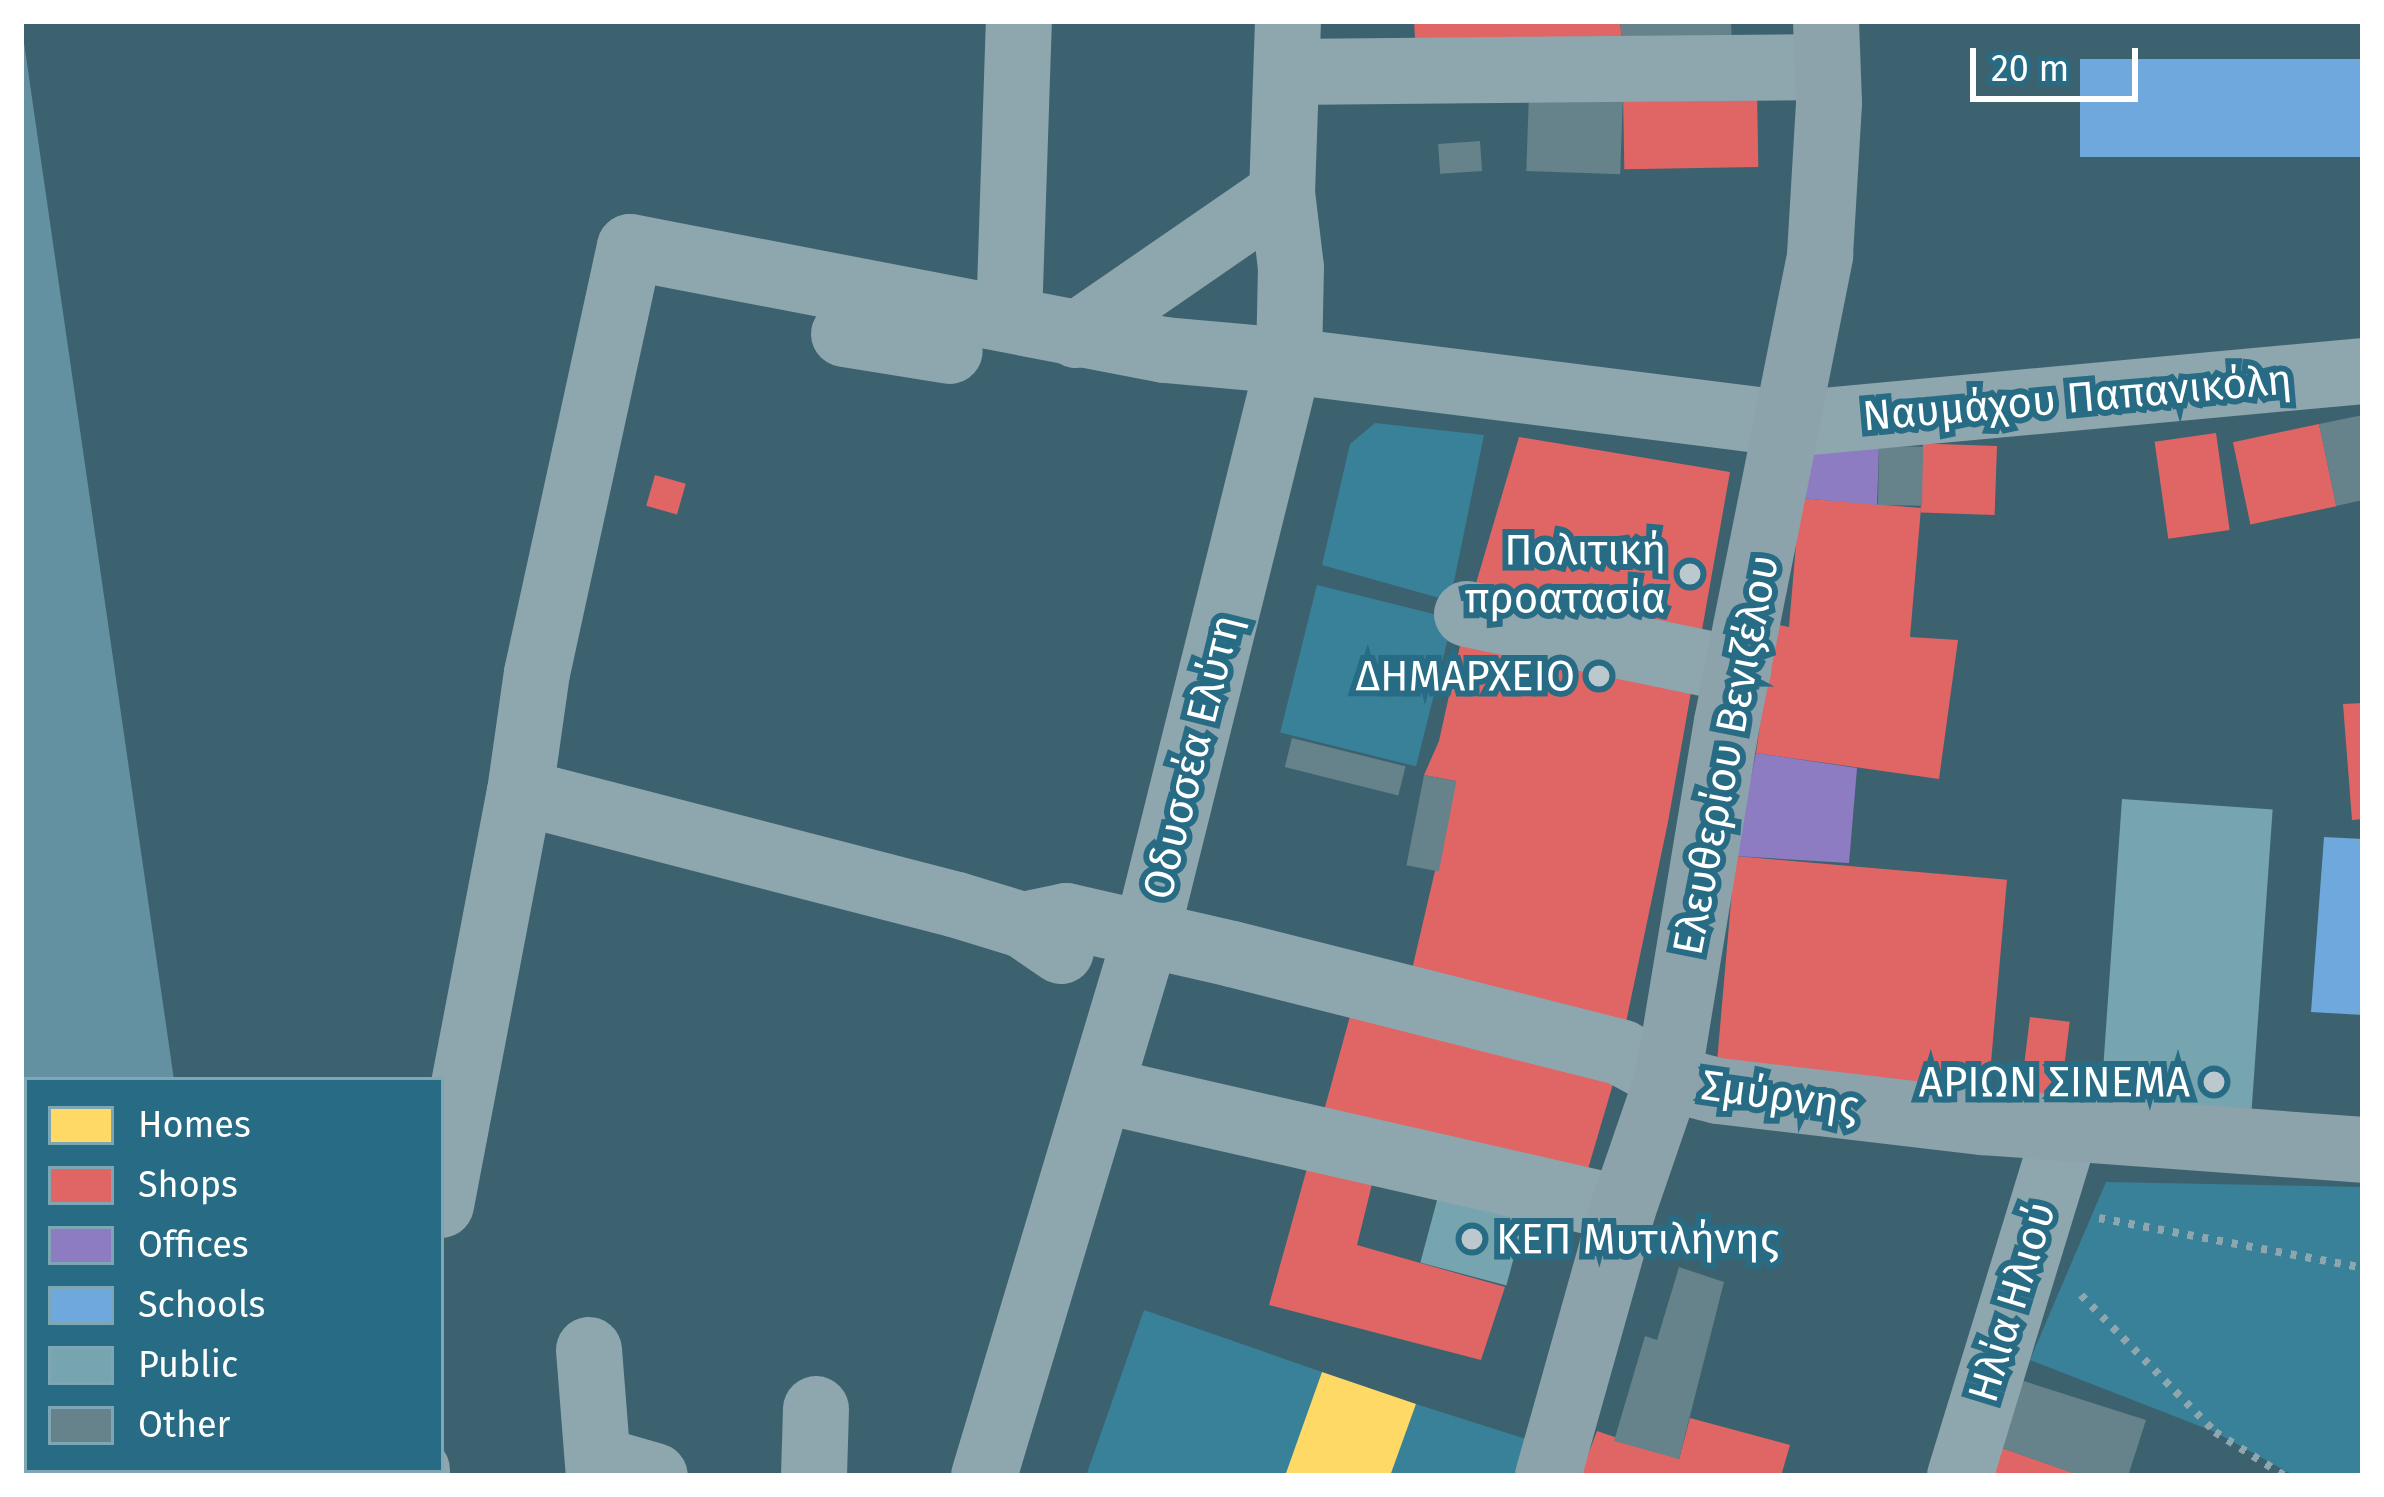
<!DOCTYPE html>
<html>
<head>
<meta charset="utf-8">
<style>
	body { margin:0 }
	#map { position:relative; width:2384px; height:1497px; overflow:hidden; background:#3c626f; font-family:"Fira Sans",sans-serif }
	div>[style] { position:absolute }
	.green>* { inset:0; background:#398199; transform-origin:0 0 }
	.water>* { inset:0; background:#6491a1 }
	.homes>* { inset:0; background:#ffd966 }
	.shops>* { inset:0; background:#e06666; transform-origin:0 0 }
	.offices>* { inset:0; background:#8e7cc3 }
	.schools>* { inset:0; background:#6fa8dc; transform-origin:0 0 }
	.public>* { inset:0; background:#76a5af; transform-origin:0 0 }
	.building>* { inset:0; background:#66828b; transform-origin:0 0 }
	.path>* { height:8px; margin-top:-4px; transform-origin:0; background:repeating-linear-gradient(90deg,#8ea6ae 0 6px,transparent 0 15px) }
	.minor>* { height:66px; margin:-33px; padding:0 33px; transform-origin:33px; border-radius:33px; background:#8ea6ae }
	.major>* { height:66px; margin:-33px; padding:0 33px; transform-origin:33px; border-radius:33px; background:#8ca3ab }
	.dots>* { width:33px; height:33px; translate:-50% -50%; box-sizing:border-box; border:6px solid #276c84; border-radius:50% }
	span { translate:-50% -50%; white-space:nowrap; text-align:center; line-height:1.15; -webkit-text-stroke:12px #276c84; paint-order:stroke }
	.street-label { font-size:42px; color:#fff }
	.poi-label { font-size:42px; color:#fff }
	.right { translate:-100% -50%; text-align:right }
	.left { translate:0 -50%; text-align:left }
	.frame { position:absolute; inset:0; border:24px solid #fff; pointer-events:none }
	.legend { position:absolute; left:24px; top:1077px; width:420px; height:396px; box-sizing:border-box; background:#276c84; border:3px solid #7da7b5; margin:0; padding:15px 21px; list-style:none; font-size:36px; color:#fff }
	.legend li { display:flex; align-items:center; gap:24px; height:60px }
	.legend b { width:60px; border:3px solid #7da7b5 }
	.scale { position:absolute; left:1970px; top:48px; width:168px; height:54px; box-sizing:border-box; border:6px solid #fff; border-top:0; padding-left:15px; font-size:36px; line-height:42px; white-space:nowrap; color:#fff; -webkit-text-stroke:9px #276c84; paint-order:stroke }
</style>
</head>
<body>
<div id="map">
	<div class="green">
		<div style="clip-path:polygon(1375px 423px,1484px 435px,1450px 601px,1322px 565px,1350px 444px)"></div>
		<div style="left:1317px;top:585px;width:140px;height:152px;rotate:14deg"></div>
		<div style="clip-path:polygon(2106px 1182px,2363px 1187px,2363px 1476px,2295px 1476px,2215px 1432px,2030px 1360px)"></div>
		<div style="clip-path:polygon(1144px 1310px,1322px 1372px,1286px 1476px,1086px 1476px)"></div>
		<div style="clip-path:polygon(1416px 1404px,1539px 1443px,1528px 1476px,1389px 1476px)"></div>
	</div>
	<div class="water">
		<div style="clip-path:polygon(21px 22px,174px 1080px,27px 1080px,27px 1470px,230px 1470px,231px 1476px,21px 1476px)"></div>
	</div>
	<div class="homes">
		<div style="clip-path:polygon(1322px 1372px,1416px 1404px,1390px 1476px,1285px 1476px)"></div>
	</div>
	<div class="shops">
		<div style="clip-path:polygon(1414px 21px,1620px 21px,1625px 71px,1415px 39px)"></div>
		<div style="left:1757px;top:91px;width:76px;height:134px;rotate:89deg"></div>
		<div style="left:2319px;top:424px;width:84px;height:88px;rotate:78deg"></div>
		<div style="left:2216px;top:433px;width:98px;height:62px;rotate:82deg"></div>
		<div style="clip-path:polygon(1519px 437px,1730px 472px,1668px 822px,1625px 1027px,1410px 978px,1456px 781px,1424px 775px,1439px 741px,1467px 614px)"></div>
		<div style="left:1997px;top:446px;width:69px;height:74px;rotate:92deg"></div>
		<div style="left:655px;top:475px;width:32px;height:32px;rotate:16deg"></div>
		<div style="clip-path:polygon(1800px 498px,1921px 508px,1910px 637px,1958px 640px,1939px 779px,1756px 753px,1774px 624px,1789px 627px)"></div>
		<div style="clip-path:polygon(2363px 703px,2363px 819px,2352px 820px,2343px 704px)"></div>
		<div style="left:1735px;top:856px;width:273px;height:219px;rotate:5deg"></div>
		<div style="clip-path:polygon(1352px 1009px,1620px 1060px,1583px 1186px,1322px 1118px)"></div>
		<div style="left:2030px;top:1017px;width:40px;height:76px;rotate:7deg"></div>
		<div style="clip-path:polygon(1311px 1154px,1374px 1176px,1357px 1245px,1505px 1287px,1481px 1360px,1269px 1305px)"></div>
		<div style="clip-path:polygon(1690px 1418px,1790px 1445px,1781px 1476px,1580px 1476px,1597px 1431px,1679px 1459px)"></div>
		<div style="clip-path:polygon(1988px 1443px,2079px 1475px,2079px 1476px,1976px 1476px)"></div>
	</div>
	<div class="offices">
		<div style="clip-path:polygon(1808px 446px,1879px 446px,1877px 505px,1800px 498px)"></div>
		<div style="clip-path:polygon(1756px 753px,1857px 768px,1849px 863px,1735px 856px)"></div>
	</div>
	<div class="schools">
		<div style="left:2363px;top:59px;width:98px;height:283px;rotate:90deg"></div>
		<div style="clip-path:polygon(2324px 837px,2363px 839px,2363px 1015px,2311px 1012px)"></div>
	</div>
	<div class="public">
		<div style="left:2122px;top:799px;width:151px;height:302px;rotate:4deg"></div>
		<div style="left:1439px;top:1193px;width:89px;height:72px;rotate:15deg"></div>
	</div>
	<div class="building">
		<div style="clip-path:polygon(1620px 21px,1731px 21px,1732px 43px,1623px 51px)"></div>
		<div style="left:1529px;top:93px;width:94px;height:78px;rotate:2deg"></div>
		<div style="left:1480px;top:141px;width:30px;height:42px;rotate:86deg"></div>
		<div style="clip-path:polygon(2363px 415px,2363px 500px,2336px 506px,2319px 424px)"></div>
		<div style="left:1879px;top:446px;width:44px;height:59px;rotate:1deg"></div>
		<div style="left:1292px;top:738px;width:117px;height:30px;rotate:14deg"></div>
		<div style="left:1424px;top:775px;width:33px;height:92px;rotate:11deg"></div>
		<div style="clip-path:polygon(1679px 1267px,1724px 1282px,1679px 1459px,1614px 1441px,1645px 1336px,1657px 1340px)"></div>
		<div style="clip-path:polygon(2011px 1377px,2146px 1420px,2128px 1476px,2081px 1476px,1988px 1443px)"></div>
	</div>
	<div class="path">
		<div style="left:2099px;top:1218px;width:269px;rotate:10.7deg"></div>
		<div style="left:2081px;top:1295px;width:192px;rotate:45.6deg"></div>
		<div style="left:2215px;top:1432px;width:83px;rotate:32.2deg"></div>
	</div>
	<div class="minor">
		<div style="left:1287px;top:72px;width:540px;rotate:-0.53deg"></div>
		<div style="left:1009px;top:319px;width:298px;rotate:-88.1deg"></div>
		<div style="left:844px;top:334px;width:107px;rotate:9.1deg"></div>
		<div style="left:1076px;top:335px;width:250px;rotate:-34.6deg"></div>
		<div style="left:1467px;top:614px;width:277px;rotate:11.7deg"></div>
		<div style="left:520px;top:792px;width:451px;rotate:14.5deg"></div>
		<div style="left:957px;top:905px;width:69px;rotate:16.9deg"></div>
		<div style="left:1023px;top:925px;width:46px;rotate:34.4deg"></div>
		<div style="left:1023px;top:925px;width:44px;rotate:-11.8deg"></div>
		<div style="left:1066px;top:916px;width:170px;rotate:12.9deg"></div>
		<div style="left:1232px;top:954px;width:402px;rotate:14.2deg"></div>
		<div style="left:1622px;top:1053px;width:52px;rotate:28.5deg"></div>
		<div style="left:1101px;top:1090px;width:535px;rotate:12.84deg"></div>
		<div style="left:441px;top:1205px;width:420px;rotate:-79.2deg"></div>
		<div style="left:520px;top:792px;width:120px;rotate:-81.9deg"></div>
		<div style="left:537px;top:673px;width:436px;rotate:-77.7deg"></div>
		<div style="left:630px;top:247px;width:545px;rotate:10.9deg"></div>
		<div style="left:1165px;top:350px;width:124px;rotate:5.1deg"></div>
		<div style="left:1289px;top:361px;width:505px;rotate:7.17deg"></div>
		<div style="left:1790px;top:424px;width:575px;rotate:-5.28deg"></div>
		<div style="left:589px;top:1350px;width:126px;rotate:85.5deg"></div>
		<div style="left:599px;top:1460px;width:58px;rotate:15.9deg"></div>
		<div style="left:417px;top:1476px;width:6px;rotate:-90deg"></div>
		<div style="left:814px;top:1476px;width:67px;rotate:-88.3deg"></div>
		<div style="left:984px;top:1476px;width:564px;rotate:-73.3deg"></div>
		<div style="left:1146px;top:936px;width:593px;rotate:-76.03deg"></div>
		<div style="left:1289px;top:361px;width:93px;rotate:-88.8deg"></div>
		<div style="left:1291px;top:268px;width:76px;rotate:-96.8deg"></div>
		<div style="left:1282px;top:193px;width:172px;rotate:-88deg"></div>
		<div style="left:1960px;top:1476px;width:363px;rotate:-73deg"></div>
	</div>
	<div class="major">
		<div style="left:1668px;top:1078px;width:52px;rotate:14.6deg"></div>
		<div style="left:1718px;top:1091px;width:267px;rotate:6.7deg"></div>
		<div style="left:1983px;top:1122px;width:381px;rotate:4.2deg"></div>
		<div style="left:1548px;top:1476px;width:277px;rotate:-74.3deg"></div>
		<div style="left:1623px;top:1209px;width:139px;rotate:-71deg"></div>
		<div style="left:1668px;top:1078px;width:361px;rotate:-80.6deg"></div>
		<div style="left:1727px;top:722px;width:476px;rotate:-78.7deg"></div>
		<div style="left:1820px;top:255px;width:152px;rotate:-86.6deg"></div>
		<div style="left:1829px;top:103px;width:82px;rotate:-92.1deg"></div>
	</div>
	<div class="dots">
		<div style="left:1690px;top:574px;background:#bbc8cd"></div>
		<div style="left:1599px;top:676px;background:#bbc8cd"></div>
		<div style="left:2214px;top:1082px;background:#bbc8cd"></div>
		<div style="left:1472px;top:1239px;background:#bbc8cd"></div>
	</div>
	<div class="street-label">
		<span style="left:2077px;top:398px;rotate:-5deg">Ναυμάχου Παπανικόλη</span>
		<span style="left:1726px;top:755px;rotate:-79deg">Ελευθερίου Βενιζέλου</span>
		<span style="left:1192px;top:757px;rotate:-76deg">Οδυσσέα Ελύτη</span>
		<span style="left:1780px;top:1096px;rotate:8deg">Σμύρνης</span>
		<span style="left:2012px;top:1302px;rotate:-73deg">Ηλία Ηλιού</span>
	</div>
	<div class="poi-label">
		<span class="right" style="left:1666px;top:574px">Πολιτική<br>προατασία</span>
		<span class="right" style="left:1575px;top:676px">ΔΗΜΑΡΧΕΙΟ</span>
		<span class="right" style="left:2190px;top:1082px">ΑΡΙΩΝ ΣΙΝΕΜΑ</span>
		<span class="left" style="left:1496px;top:1239px">ΚΕΠ Μυτιλήνης</span>
	</div>
	<div class="frame"></div>
	<ul class="legend">
	<li><b style="height:33px;background:#ffd966"></b>Homes</li>
	<li><b style="height:33px;background:#e06666"></b>Shops</li>
	<li><b style="height:33px;background:#8e7cc3"></b>Offices</li>
	<li><b style="height:33px;background:#6fa8dc"></b>Schools</li>
	<li><b style="height:33px;background:#76a5af"></b>Public</li>
	<li><b style="height:33px;background:#66828b"></b>Other</li>
	</ul>
	<div class="scale">20 m</div>
</div>
</body>
</html>
